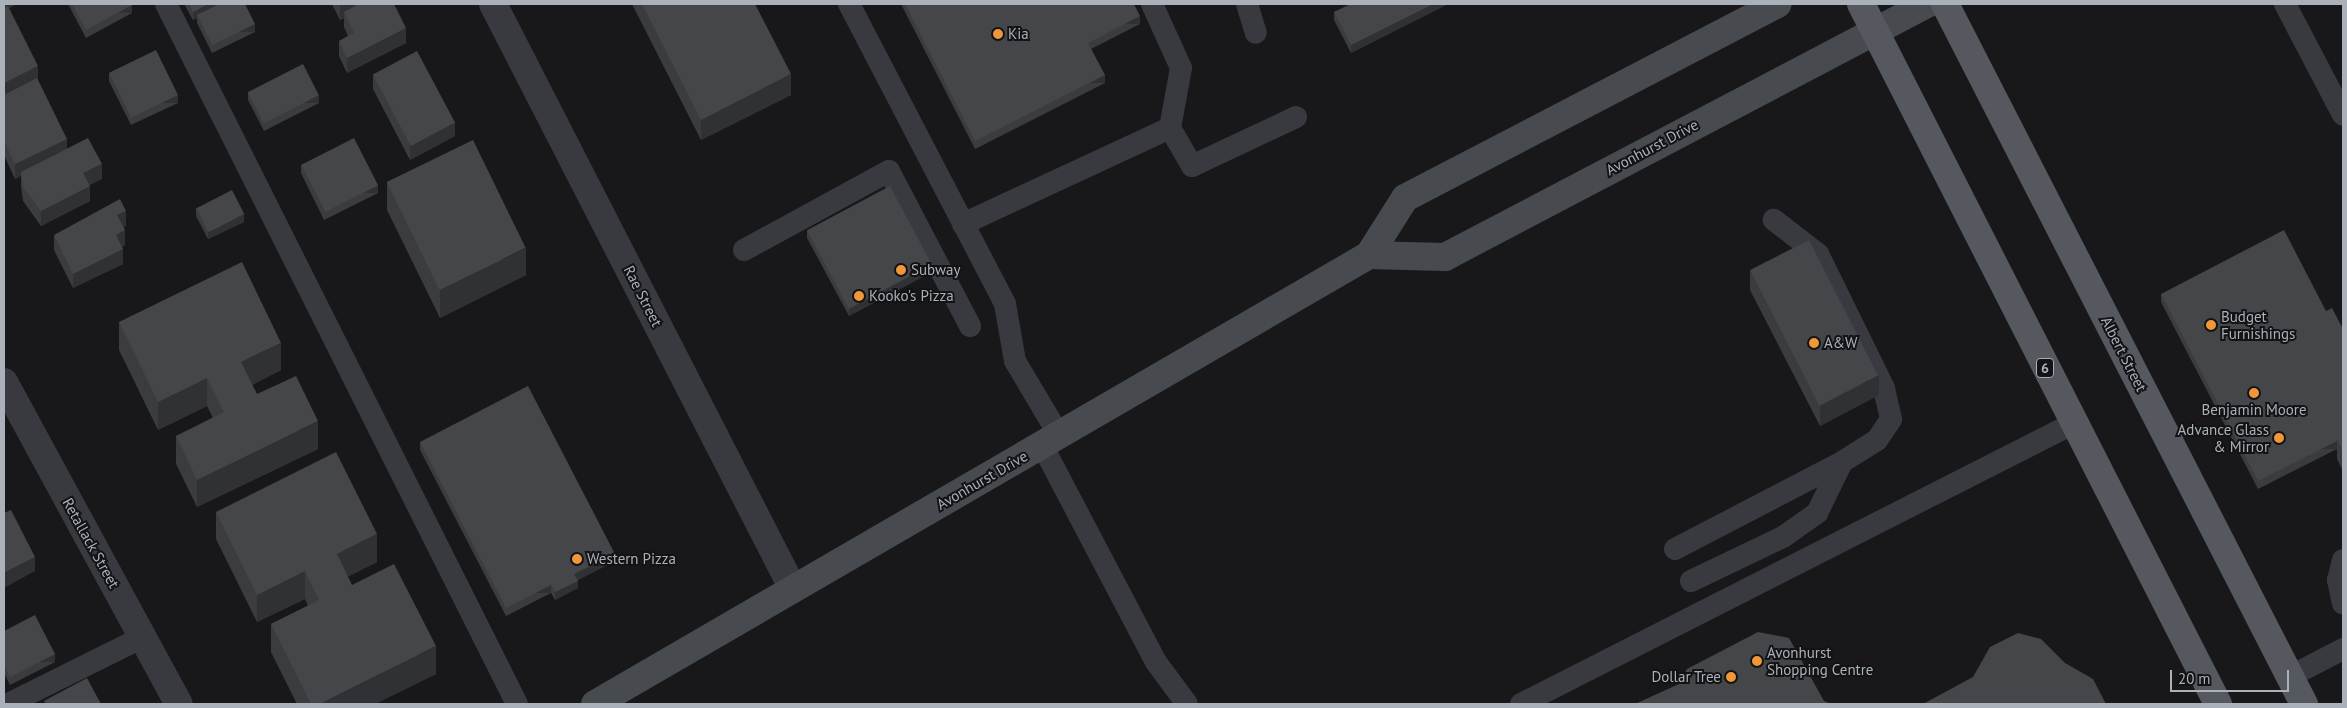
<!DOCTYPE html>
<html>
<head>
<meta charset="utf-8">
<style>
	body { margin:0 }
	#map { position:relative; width:2347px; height:708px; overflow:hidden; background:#18181a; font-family:"PT Sans",sans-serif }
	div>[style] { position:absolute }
	.lane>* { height:22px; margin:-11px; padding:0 11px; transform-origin:11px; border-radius:11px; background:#393a3f }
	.street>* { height:28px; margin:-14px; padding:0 14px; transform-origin:14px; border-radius:14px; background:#393a3f }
	.secondary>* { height:28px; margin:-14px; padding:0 14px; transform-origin:14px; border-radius:14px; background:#474a4f }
	.primary>* { height:28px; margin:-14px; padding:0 14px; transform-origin:14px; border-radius:14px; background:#55585e }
	.wall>* { inset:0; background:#3a3c40 }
	.shaded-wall>* { inset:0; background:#303134; transform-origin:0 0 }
	.building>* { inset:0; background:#44464a; transform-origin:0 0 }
	.dots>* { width:14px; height:14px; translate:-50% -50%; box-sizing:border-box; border:2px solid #131315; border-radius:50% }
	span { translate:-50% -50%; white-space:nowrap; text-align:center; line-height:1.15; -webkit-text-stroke:4px #131315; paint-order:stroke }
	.shield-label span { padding:1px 4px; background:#131315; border:1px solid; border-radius:4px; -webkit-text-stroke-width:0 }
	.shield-label { font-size:14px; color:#aab1b9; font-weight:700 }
	.poi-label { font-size:15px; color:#aab1b9 }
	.left { translate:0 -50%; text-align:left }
	.right { translate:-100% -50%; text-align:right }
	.street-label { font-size:15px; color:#aab1b9 }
	.frame { position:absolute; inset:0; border:5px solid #aab1b9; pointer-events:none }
	.scale { position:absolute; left:2170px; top:670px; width:119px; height:22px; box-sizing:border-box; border:2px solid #aab1b9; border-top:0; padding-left:6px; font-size:15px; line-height:18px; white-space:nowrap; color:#aab1b9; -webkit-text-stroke:4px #131315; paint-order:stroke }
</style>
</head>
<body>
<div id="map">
	<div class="lane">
		<div style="left:166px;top:4px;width:783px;rotate:63.37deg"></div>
		<div style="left:849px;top:4px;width:338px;rotate:62.5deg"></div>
		<div style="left:1005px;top:304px;width:58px;rotate:80deg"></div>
		<div style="left:1015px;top:361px;width:86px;rotate:59.3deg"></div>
		<div style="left:1152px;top:4px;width:70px;rotate:65.6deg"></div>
		<div style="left:1181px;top:68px;width:61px;rotate:100.4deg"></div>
		<div style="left:1247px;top:4px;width:30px;rotate:73deg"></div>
		<div style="left:2285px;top:4px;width:125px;rotate:62.4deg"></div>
		<div style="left:963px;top:224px;width:228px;rotate:-24.9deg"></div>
		<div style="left:1170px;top:128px;width:44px;rotate:59.9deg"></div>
		<div style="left:1192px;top:166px;width:115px;rotate:-25.2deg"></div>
		<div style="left:744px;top:250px;width:165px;rotate:-28.6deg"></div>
		<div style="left:889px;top:171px;width:175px;rotate:62.4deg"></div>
		<div style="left:1042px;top:445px;width:245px;rotate:62.3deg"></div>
		<div style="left:1156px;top:662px;width:52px;rotate:53.6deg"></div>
		<div style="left:1675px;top:549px;width:188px;rotate:-27.5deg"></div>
		<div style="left:1842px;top:462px;width:41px;rotate:-32.2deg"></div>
		<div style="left:1877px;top:440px;width:25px;rotate:-56deg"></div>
		<div style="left:1891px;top:419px;width:32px;rotate:-103deg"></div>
		<div style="left:1884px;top:388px;width:149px;rotate:-116.2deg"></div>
		<div style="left:1818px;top:254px;width:56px;rotate:-142.3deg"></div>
		<div style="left:2343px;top:560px;width:21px;rotate:104deg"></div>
		<div style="left:2338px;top:580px;width:24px;rotate:78deg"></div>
		<div style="left:1691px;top:581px;width:102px;rotate:-25.6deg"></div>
		<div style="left:1783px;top:537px;width:42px;rotate:-35.2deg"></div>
		<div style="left:1817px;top:513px;width:57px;rotate:-63.9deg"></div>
		<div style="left:2289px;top:677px;width:61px;rotate:-27.4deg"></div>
		<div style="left:8px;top:704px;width:151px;rotate:-26.4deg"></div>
		<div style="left:1521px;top:704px;width:620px;rotate:-26.94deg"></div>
	</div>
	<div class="street">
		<div style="left:493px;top:4px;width:657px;rotate:62.85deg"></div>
		<div style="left:4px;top:382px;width:366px;rotate:61.5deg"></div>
	</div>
	<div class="secondary">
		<div style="left:1369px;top:255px;width:76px;rotate:1.5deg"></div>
		<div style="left:1445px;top:257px;width:544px;rotate:-27.69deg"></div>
		<div style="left:595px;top:704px;width:895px;rotate:-30.12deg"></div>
		<div style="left:1369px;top:255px;width:67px;rotate:-57.7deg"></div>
		<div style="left:1405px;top:198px;width:420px;rotate:-27.5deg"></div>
	</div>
	<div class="primary">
		<div style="left:1861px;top:4px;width:786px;rotate:62.98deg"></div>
		<div style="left:1945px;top:4px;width:787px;rotate:62.85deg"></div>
	</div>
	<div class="wall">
		<div style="clip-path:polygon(4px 4px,8px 8px,38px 81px,67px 149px,102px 179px,89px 185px,90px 201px,41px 226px,23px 201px,21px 187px,21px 176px,15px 179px,4px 155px)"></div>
		<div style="clip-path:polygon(68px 4px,132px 4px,132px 13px,86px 38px)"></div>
		<div style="clip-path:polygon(184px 4px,216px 4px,216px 5px,255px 32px,212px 53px,197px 23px,197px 18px,193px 20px)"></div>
		<div style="clip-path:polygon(332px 4px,394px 4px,406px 43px,347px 73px,339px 56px,339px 41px,348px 36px,344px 27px,344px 18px,340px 20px)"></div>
		<div style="clip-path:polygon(632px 4px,755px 4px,791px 95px,701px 140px)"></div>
		<div style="clip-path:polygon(901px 4px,1134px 4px,1140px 24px,1091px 49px,1105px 83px,975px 149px)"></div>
		<div style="clip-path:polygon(1351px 4px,1448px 4px,1351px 53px,1334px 20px,1334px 12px)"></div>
		<div style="clip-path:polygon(109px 73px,178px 103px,131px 125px,109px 81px)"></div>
		<div style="clip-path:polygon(373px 74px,455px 136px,410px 160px,373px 89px)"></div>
		<div style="clip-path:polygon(248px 92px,319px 103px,264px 131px,248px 100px)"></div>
		<div style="clip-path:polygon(301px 165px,378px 193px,324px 220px,301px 173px)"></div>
		<div style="clip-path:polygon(387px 182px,526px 275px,440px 318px,387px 210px)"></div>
		<div style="clip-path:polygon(196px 208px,244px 222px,208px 239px,196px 216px)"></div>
		<div style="clip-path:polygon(126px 226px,123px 227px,125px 245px,122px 247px,123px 264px,73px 288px,54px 250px,54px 235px)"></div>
		<div style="clip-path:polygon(807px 230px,932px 272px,849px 316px,807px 238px)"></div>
		<div style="clip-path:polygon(1750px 270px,1879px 395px,1820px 426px,1750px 290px)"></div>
		<div style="clip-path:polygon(2161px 294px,2343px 329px,2343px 471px,2337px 459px,2337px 449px,2258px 489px,2161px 302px)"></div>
		<div style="clip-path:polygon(119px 322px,281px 370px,252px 385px,257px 394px,318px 449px,197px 507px,176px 464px,176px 436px,213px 418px,207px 406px,158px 430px,119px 350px)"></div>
		<div style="clip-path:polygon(420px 442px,615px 561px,578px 580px,578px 588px,555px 600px,551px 593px,506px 616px,420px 450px)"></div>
		<div style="clip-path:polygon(216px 512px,377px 562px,347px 577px,352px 585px,436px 674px,375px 704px,297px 704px,271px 652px,271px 624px,308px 606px,305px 599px,257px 622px,216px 539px)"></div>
		<div style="clip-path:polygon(4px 631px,55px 662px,10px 685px,4px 673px)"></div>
	</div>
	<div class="shaded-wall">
		<div style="clip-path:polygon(4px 4px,17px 4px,4px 11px)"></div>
		<div style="clip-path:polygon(208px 4px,216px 4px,216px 8px,197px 15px,197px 18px,193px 20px,193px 12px)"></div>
		<div style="clip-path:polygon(343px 4px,359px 4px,344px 12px,344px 18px,340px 20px,340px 5px)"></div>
		<div style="clip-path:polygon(1433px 4px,1448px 4px,1351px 53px,1351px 45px)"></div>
		<div style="left:132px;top:5px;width:8px;height:52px;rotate:90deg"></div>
		<div style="left:1140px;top:16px;width:8px;height:59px;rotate:90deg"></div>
		<div style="left:255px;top:24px;width:8px;height:48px;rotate:90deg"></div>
		<div style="clip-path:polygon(406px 28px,406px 43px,347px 73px,347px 58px)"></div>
		<div style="clip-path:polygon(38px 66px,38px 81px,4px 98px,4px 83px)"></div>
		<div style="clip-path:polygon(791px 74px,791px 95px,701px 140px,701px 120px)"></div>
		<div style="left:1105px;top:75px;width:8px;height:146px;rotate:90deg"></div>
		<div style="left:178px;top:95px;width:8px;height:52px;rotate:90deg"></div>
		<div style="left:319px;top:95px;width:8px;height:62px;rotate:90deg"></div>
		<div style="clip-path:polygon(455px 122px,455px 136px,410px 160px,410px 145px)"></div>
		<div style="clip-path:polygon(67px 139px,67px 154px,21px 172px,21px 176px,15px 179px,15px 164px)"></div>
		<div style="clip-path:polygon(102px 164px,102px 179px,83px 188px,83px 173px)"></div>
		<div style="left:378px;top:185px;width:8px;height:60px;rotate:90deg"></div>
		<div style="clip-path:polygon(90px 186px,90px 201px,41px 226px,41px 211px)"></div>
		<div style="clip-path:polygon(126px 211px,126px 226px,117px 230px,117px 215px)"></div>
		<div style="clip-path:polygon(244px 214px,244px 222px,208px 239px,208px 231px)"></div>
		<div style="clip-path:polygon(125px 230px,125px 245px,116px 250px,116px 235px)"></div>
		<div style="clip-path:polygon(526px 248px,526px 275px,440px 318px,440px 290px)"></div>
		<div style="clip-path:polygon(123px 249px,123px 264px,73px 288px,73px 274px)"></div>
		<div style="clip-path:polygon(932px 264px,932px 272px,849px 316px,849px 309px)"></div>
		<div style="clip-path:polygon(281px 343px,281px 370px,241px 390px,241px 362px)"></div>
		<div style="clip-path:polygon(1879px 375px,1879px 395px,1820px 426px,1820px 406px)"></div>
		<div style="clip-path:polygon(207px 378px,207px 406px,158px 430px,158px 402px)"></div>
		<div style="clip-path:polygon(318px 421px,318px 449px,197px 507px,197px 480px)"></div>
		<div style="left:2337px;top:441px;width:8px;height:89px;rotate:90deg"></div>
		<div style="clip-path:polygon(377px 534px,377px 562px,337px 582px,337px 554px)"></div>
		<div style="clip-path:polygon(615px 554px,615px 561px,574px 582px,574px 574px)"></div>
		<div style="clip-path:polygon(35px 557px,35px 571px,4px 588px,4px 573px)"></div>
		<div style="clip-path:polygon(305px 571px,305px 599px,257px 622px,257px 595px)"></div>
		<div style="clip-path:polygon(578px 581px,578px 588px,555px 600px,555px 592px)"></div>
		<div style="left:551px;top:585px;width:8px;height:51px;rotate:90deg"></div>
		<div style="clip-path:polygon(436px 646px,436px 674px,375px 704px,319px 704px)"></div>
		<div style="left:55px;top:654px;width:8px;height:51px;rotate:90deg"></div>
	</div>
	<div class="building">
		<div style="clip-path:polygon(72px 4px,132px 4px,132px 5px,86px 30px)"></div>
		<div style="clip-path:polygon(189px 4px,208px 4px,193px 12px)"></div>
		<div style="clip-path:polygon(219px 4px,245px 4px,255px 24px,212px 45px,197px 15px)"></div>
		<div style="clip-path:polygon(359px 4px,394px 4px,406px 28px,347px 58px,339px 41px,354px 33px,344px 12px)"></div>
		<div style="clip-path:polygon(642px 4px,755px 4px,791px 74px,701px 120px)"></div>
		<div style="clip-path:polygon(905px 4px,1134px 4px,1140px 16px,1088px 43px,1105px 75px,975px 141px)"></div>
		<div style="clip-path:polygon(1351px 4px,1433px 4px,1351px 45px,1334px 12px)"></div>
		<div style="clip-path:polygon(8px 6px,38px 66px,4px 83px,4px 8px)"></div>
		<div style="left:156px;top:50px;width:50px;height:52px;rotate:64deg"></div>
		<div style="left:417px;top:51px;width:81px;height:50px;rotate:62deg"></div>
		<div style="left:303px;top:64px;width:35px;height:62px;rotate:63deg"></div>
		<div style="clip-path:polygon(37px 78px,67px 139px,15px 164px,4px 141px,4px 95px)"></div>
		<div style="clip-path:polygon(88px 138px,102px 164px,83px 173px,90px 186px,41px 211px,23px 187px,21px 172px)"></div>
		<div style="left:354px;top:138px;width:53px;height:59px;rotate:63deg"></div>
		<div style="left:473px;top:140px;width:120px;height:96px;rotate:64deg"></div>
		<div style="left:890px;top:186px;width:89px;height:94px;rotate:62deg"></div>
		<div style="left:232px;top:190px;width:27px;height:40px;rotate:63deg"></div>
		<div style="clip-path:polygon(120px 199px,126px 211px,117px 215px,125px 230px,116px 235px,123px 249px,73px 274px,54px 235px)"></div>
		<div style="clip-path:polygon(2284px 230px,2326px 311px,2332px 308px,2343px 329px,2343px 435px,2337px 439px,2337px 441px,2258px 481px,2161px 294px)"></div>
		<div style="left:1809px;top:240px;width:152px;height:66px;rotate:63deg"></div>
		<div style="clip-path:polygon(242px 262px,281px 343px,241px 362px,257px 394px,296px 376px,318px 421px,197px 480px,176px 436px,224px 412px,207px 378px,158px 402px,119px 322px)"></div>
		<div style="clip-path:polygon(528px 386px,615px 554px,574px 574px,578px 581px,555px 592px,551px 585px,506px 608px,420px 442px)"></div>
		<div style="clip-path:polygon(2343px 435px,2343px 451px,2337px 439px)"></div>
		<div style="clip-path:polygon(336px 452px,377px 534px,337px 554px,352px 585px,394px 564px,436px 646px,319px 704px,311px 704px,271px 624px,319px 600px,305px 571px,257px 595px,216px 512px)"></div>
		<div style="clip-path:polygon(11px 510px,35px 557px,4px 573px,4px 513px)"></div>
		<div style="clip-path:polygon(35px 615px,55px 654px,10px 677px,4px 665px,4px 631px)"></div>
		<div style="clip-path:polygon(1758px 632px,1789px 638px,1824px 701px,1831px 704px,1635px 704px,1679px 684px,1687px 669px)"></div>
		<div style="clip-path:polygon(2018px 633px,2041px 639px,2065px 663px,2093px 679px,2106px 704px,1923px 704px,1973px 677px,1990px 647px)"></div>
		<div style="clip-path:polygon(87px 678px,101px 704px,46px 704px,44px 701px)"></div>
	</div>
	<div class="dots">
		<div style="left:998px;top:34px;background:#f09739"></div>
		<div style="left:901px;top:270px;background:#f09739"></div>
		<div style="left:859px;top:296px;background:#f09739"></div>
		<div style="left:2211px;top:325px;background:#f09739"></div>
		<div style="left:1814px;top:343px;background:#f09739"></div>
		<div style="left:2254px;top:393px;background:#f09739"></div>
		<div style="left:2279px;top:438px;background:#f09739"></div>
		<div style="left:577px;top:559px;background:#f09739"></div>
		<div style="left:1757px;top:661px;background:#f09739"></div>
		<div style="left:1731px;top:677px;background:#f09739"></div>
	</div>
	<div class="shield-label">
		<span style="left:2045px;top:368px">6</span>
	</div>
	<div class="poi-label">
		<span class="left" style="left:1008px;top:34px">Kia</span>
		<span class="left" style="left:911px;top:270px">Subway</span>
		<span class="left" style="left:869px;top:296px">Kooko's Pizza</span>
		<span class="left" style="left:2221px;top:325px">Budget<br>Furnishings</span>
		<span class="left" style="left:1824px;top:343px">A&amp;W</span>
		<span style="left:2254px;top:410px">Benjamin Moore</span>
		<span class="right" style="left:2269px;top:438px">Advance Glass<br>&amp; Mirror</span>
		<span class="left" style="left:587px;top:559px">Western Pizza</span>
		<span class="left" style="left:1767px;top:661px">Avonhurst<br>Shopping Centre</span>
		<span class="right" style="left:1721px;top:677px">Dollar Tree</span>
	</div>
	<div class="street-label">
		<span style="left:1652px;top:147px;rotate:-28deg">Avonhurst Drive</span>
		<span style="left:643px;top:296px;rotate:63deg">Rae Street</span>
		<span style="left:2124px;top:354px;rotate:63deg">Albert Street</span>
		<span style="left:982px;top:480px;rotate:-30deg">Avonhurst Drive</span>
		<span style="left:91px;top:543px;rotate:61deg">Retallack Street</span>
	</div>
	<div class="frame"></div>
	<div class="scale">20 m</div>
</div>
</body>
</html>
